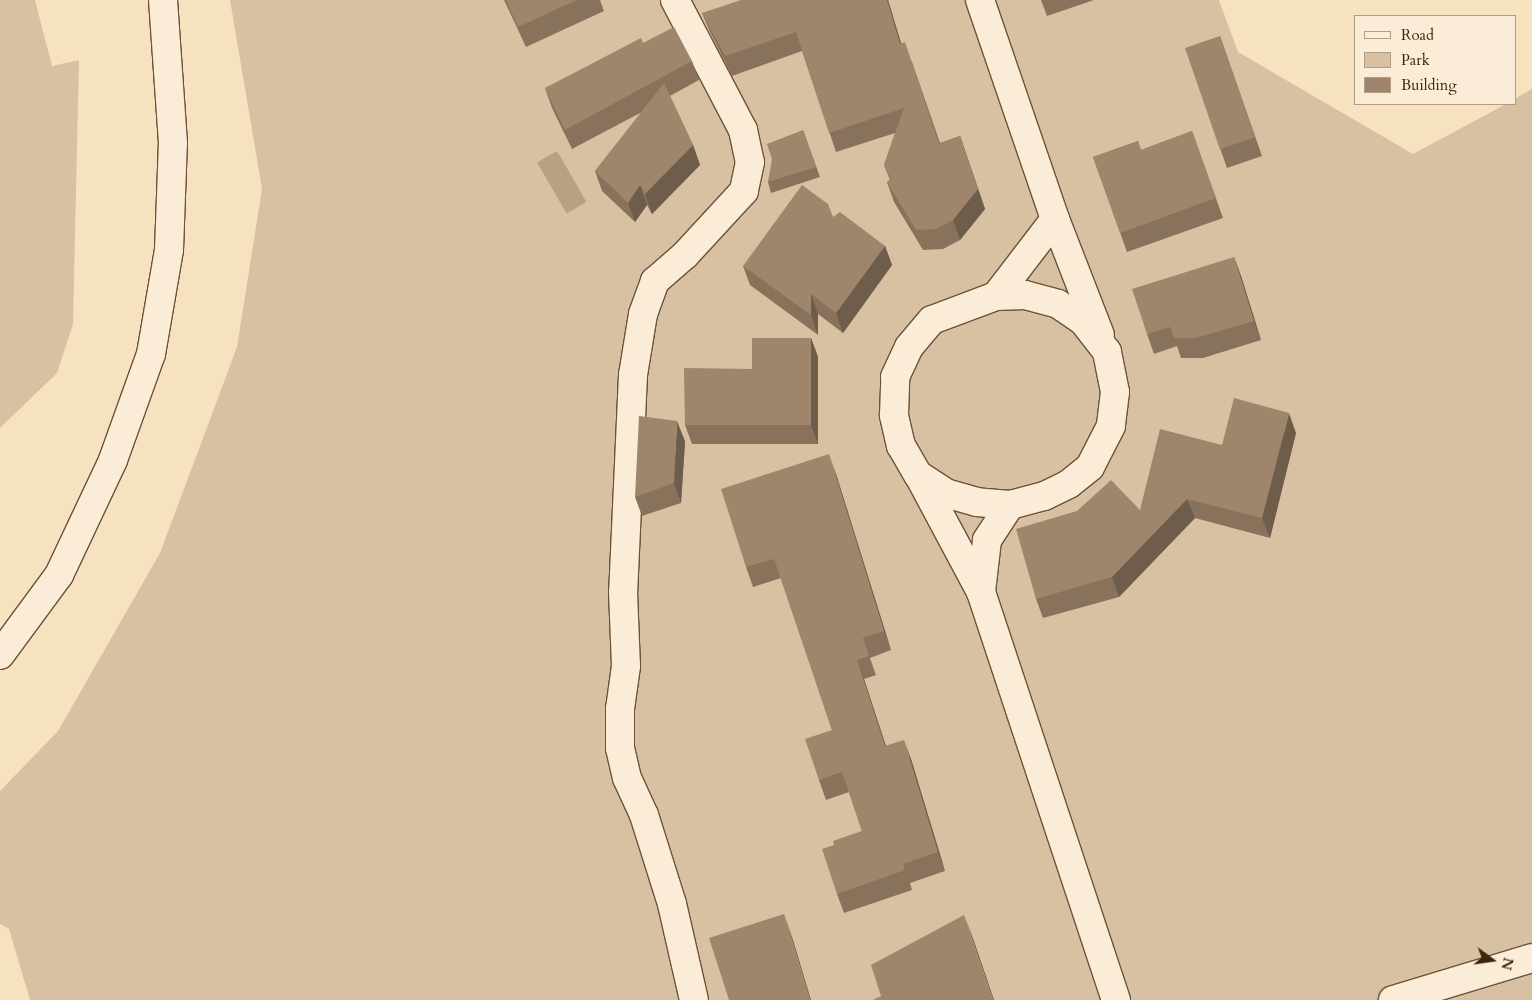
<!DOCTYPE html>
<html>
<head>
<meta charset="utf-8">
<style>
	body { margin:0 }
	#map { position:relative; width:1532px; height:1000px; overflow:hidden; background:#f7e2c0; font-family:Cardo,serif }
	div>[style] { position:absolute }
	.green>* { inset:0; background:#d8c1a2 }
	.water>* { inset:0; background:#b8a083; transform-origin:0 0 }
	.roads { filter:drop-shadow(1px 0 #6c513a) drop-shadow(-1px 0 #6c513a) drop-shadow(0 1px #6c513a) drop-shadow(0 -1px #6c513a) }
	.street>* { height:28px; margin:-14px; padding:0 14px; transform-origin:14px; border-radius:14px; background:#faecd6 }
	.wall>* { inset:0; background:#88725c }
	.shaded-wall>* { inset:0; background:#6f5d4b }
	.building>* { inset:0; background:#9e856b; transform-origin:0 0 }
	span { translate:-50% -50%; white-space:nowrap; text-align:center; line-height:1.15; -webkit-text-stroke:4px #faecd6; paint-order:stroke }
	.legend { position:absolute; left:1354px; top:15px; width:162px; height:90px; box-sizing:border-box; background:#faecd6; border:1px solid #af9b86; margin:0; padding:6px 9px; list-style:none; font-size:15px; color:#3e210e }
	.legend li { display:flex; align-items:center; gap:10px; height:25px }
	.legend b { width:25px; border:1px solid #af9b86 }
	.north { position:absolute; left:1467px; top:935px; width:50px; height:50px; -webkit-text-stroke:4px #faecd6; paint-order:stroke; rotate:104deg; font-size:14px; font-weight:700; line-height:20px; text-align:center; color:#3e210e }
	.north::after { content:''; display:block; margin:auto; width:18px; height:22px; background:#3e210e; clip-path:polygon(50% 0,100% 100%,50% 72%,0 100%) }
</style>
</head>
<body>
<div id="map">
	<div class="green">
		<div style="clip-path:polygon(0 0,35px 0,52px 66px,79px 60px,73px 324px,57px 373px,0 428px)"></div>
		<div style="clip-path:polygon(230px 0,1219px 0,1238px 52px,1413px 154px,1506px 104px,1516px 104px,1516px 98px,1532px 89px,1532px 1000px,30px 1000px,9px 929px,0 924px,0 791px,58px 731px,160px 553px,237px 347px,262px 189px)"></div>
	</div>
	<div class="water">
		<div style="left:557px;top:151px;width:59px;height:23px;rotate:60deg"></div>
	</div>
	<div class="roads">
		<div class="street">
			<div style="left:675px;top:0;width:147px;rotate:62.4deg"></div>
			<div style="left:743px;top:130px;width:33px;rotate:78deg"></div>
			<div style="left:750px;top:162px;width:30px;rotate:102deg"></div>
			<div style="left:744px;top:191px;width:87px;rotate:132.7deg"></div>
			<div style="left:685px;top:255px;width:40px;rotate:139deg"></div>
			<div style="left:655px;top:281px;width:35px;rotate:110deg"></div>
			<div style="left:643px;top:314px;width:62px;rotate:99.3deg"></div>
			<div style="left:633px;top:375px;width:217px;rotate:92.6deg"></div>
			<div style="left:623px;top:592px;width:74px;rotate:87.7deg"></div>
			<div style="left:626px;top:666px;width:43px;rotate:97.9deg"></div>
			<div style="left:620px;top:709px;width:39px;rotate:90deg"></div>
			<div style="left:620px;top:748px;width:31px;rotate:77deg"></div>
			<div style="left:627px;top:778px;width:41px;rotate:65.3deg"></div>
			<div style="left:644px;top:815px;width:93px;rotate:72.5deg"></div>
			<div style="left:672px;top:904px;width:98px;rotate:77.1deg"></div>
			<div style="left:980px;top:0;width:231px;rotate:71.1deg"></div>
			<div style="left:1055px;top:219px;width:124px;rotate:68.8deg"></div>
			<div style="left:1025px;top:295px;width:34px;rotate:15deg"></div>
			<div style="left:1058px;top:304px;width:30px;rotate:34deg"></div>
			<div style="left:1083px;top:321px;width:39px;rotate:52deg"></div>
			<div style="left:1107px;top:352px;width:41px;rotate:78.7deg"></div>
			<div style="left:1115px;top:392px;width:34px;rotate:97deg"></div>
			<div style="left:1111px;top:426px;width:46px;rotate:117.1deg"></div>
			<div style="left:1090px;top:467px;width:27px;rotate:141deg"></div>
			<div style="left:1069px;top:484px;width:28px;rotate:154deg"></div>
			<div style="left:1044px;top:496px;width:35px;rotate:165deg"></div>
			<div style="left:1010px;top:505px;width:33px;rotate:-175deg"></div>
			<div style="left:977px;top:502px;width:32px;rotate:-164deg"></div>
			<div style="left:946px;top:493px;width:33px;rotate:-147deg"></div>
			<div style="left:918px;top:475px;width:34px;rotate:-120deg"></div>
			<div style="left:901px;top:446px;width:32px;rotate:-103deg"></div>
			<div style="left:894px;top:415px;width:38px;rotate:-88deg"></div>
			<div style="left:895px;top:377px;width:33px;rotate:-65deg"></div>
			<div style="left:909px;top:347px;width:35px;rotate:-50deg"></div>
			<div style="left:932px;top:320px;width:68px;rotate:-20.6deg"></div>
			<div style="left:996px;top:296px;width:29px;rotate:-2deg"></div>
			<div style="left:996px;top:296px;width:97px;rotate:-52.5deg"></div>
			<div style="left:919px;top:476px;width:132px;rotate:61.9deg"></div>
			<div style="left:981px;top:592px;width:430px;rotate:71.7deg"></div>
			<div style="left:981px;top:592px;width:52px;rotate:-83.4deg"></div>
			<div style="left:987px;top:540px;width:42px;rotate:-56.7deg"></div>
			<div style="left:0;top:655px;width:99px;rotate:-53.6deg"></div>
			<div style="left:59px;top:575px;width:127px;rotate:-64.8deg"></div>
			<div style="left:113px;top:460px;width:113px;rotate:-70.3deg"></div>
			<div style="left:151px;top:354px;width:106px;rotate:-80.2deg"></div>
			<div style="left:169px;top:250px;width:107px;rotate:-87.9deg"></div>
			<div style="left:173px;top:143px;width:143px;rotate:-94deg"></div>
			<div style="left:1393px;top:1000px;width:145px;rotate:-16.8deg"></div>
		</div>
	</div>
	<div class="wall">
		<div style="clip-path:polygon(504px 0,600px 0,604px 11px,526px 47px)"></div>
		<div style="clip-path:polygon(888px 0,901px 43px,912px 62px,940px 143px,960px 136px,985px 209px,960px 240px,943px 249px,923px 250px,894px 202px,887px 182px,890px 180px,884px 165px,895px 133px,836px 152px,802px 51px,732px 76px,710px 32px,702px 13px)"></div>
		<div style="clip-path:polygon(1041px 0,1094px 0,1047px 16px)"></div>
		<div style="clip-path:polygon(1220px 36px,1262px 156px,1227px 168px,1220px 148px)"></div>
		<div style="clip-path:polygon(643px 43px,692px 61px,699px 80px,670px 96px,693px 145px,700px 165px,652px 214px,647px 205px,635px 222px,602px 191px,595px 171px,642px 112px,572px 149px,552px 108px,545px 88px)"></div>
		<div style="clip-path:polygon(803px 130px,820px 177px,771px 193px,768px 182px)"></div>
		<div style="clip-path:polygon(1192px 131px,1223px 218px,1127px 252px,1093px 157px,1138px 141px,1141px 150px)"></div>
		<div style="clip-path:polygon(833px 217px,885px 246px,892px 265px,843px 333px,818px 314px,818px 335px,750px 285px,743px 266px)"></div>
		<div style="clip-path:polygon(1234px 257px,1241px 276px,1261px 340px,1203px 358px,1181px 358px,1177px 346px,1154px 354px,1147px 334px)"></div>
		<div style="clip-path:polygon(811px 338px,818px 357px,818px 444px,692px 444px,685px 425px)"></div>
		<div style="clip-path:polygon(1296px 433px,1270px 538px,1195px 518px,1119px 597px,1043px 618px,1036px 599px,1222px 445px)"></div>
		<div style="clip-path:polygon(685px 441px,681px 503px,642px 516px,635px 497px)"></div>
		<div style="clip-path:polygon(836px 474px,891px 650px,870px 658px,876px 675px,864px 679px,886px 746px,911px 759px,945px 871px,910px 883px,912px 890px,844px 913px,837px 894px,834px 845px,862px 831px,849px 792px,826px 800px,819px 780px,832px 730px,781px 578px,753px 587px,746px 567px)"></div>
	</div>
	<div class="shaded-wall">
		<div style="clip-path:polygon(887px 0,888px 0,907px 63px,900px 44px)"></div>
		<div style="clip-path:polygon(960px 136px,985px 209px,960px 240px,953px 220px)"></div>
		<div style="clip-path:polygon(693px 145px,700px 165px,652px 214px,645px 194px)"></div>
		<div style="clip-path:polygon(640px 185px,647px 205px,635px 222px,628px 203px)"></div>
		<div style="clip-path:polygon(885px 246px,892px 265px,843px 333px,836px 313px)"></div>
		<div style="clip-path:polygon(1234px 257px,1241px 276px,1261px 340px,1254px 321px)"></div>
		<div style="clip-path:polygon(811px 294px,818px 314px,818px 335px,811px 315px)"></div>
		<div style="clip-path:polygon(811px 338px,818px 357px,818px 444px,811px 425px)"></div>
		<div style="clip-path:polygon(1289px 413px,1296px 433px,1270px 538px,1262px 518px)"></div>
		<div style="clip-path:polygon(677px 421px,685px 441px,681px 503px,674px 483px)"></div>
		<div style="clip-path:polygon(829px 454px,836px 474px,891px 650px,884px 631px)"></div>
		<div style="clip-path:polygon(1187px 499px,1195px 518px,1119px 597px,1112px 577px)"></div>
		<div style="clip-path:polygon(857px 660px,864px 679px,892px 765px,885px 746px)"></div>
		<div style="clip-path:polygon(904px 740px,911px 759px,945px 871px,938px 852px)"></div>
		<div style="clip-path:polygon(784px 914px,793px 940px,811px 1000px,810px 1000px)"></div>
		<div style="clip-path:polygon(964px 915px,974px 941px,994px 1000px,993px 1000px)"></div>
	</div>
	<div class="building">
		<div style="clip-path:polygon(506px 0,577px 0,518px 27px)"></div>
		<div style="clip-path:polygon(741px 0,887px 0,900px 44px,905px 42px,939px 144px,960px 136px,978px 189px,953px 220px,936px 229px,916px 230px,887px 182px,891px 179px,884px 165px,904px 108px,829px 133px,796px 32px,725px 56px,702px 13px)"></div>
		<div style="clip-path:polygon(674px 27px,692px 61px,565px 130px,545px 88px,641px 38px,643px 43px)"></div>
		<div style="left:1220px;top:36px;width:107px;height:37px;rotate:71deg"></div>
		<div style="clip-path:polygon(664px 83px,693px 145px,645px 194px,640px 185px,628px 203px,595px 171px)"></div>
		<div style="clip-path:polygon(803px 130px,816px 167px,768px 182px,772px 159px,767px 144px)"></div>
		<div style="clip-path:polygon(1192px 131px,1216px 198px,1120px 233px,1093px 157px,1138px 141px,1141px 150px)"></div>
		<div style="clip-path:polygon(802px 185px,828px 204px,833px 217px,840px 212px,885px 246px,836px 313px,811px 294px,811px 315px,743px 266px)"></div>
		<div style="clip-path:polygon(1234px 257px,1254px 321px,1196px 338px,1174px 338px,1170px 327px,1147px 334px,1132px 289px)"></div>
		<div style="clip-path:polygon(752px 338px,811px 338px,811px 425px,685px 425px,684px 368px,752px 369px)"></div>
		<div style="clip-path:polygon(1234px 398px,1289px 413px,1262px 518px,1187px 499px,1112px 577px,1036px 599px,1016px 529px,1077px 511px,1111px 480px,1140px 510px,1160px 429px,1222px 445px)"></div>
		<div style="clip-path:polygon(639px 416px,677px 421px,674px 483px,635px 497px)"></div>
		<div style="clip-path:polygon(829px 454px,884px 631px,863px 638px,869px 656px,857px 660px,885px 746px,904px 740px,938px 852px,903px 864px,905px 870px,837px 894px,822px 849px,834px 845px,833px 841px,862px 831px,842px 772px,819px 780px,805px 739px,832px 730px,774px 559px,746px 567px,721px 489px)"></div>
		<div style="clip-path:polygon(784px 914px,810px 1000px,729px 1000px,709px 938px)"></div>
		<div style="clip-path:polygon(964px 915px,993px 1000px,873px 1000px,881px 996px,871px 965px)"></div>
	</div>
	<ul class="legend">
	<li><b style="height:6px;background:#faecd6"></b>Road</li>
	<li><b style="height:14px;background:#d8c1a2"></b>Park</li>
	<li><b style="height:14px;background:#9e856b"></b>Building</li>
	</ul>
	<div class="north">N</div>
</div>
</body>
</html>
